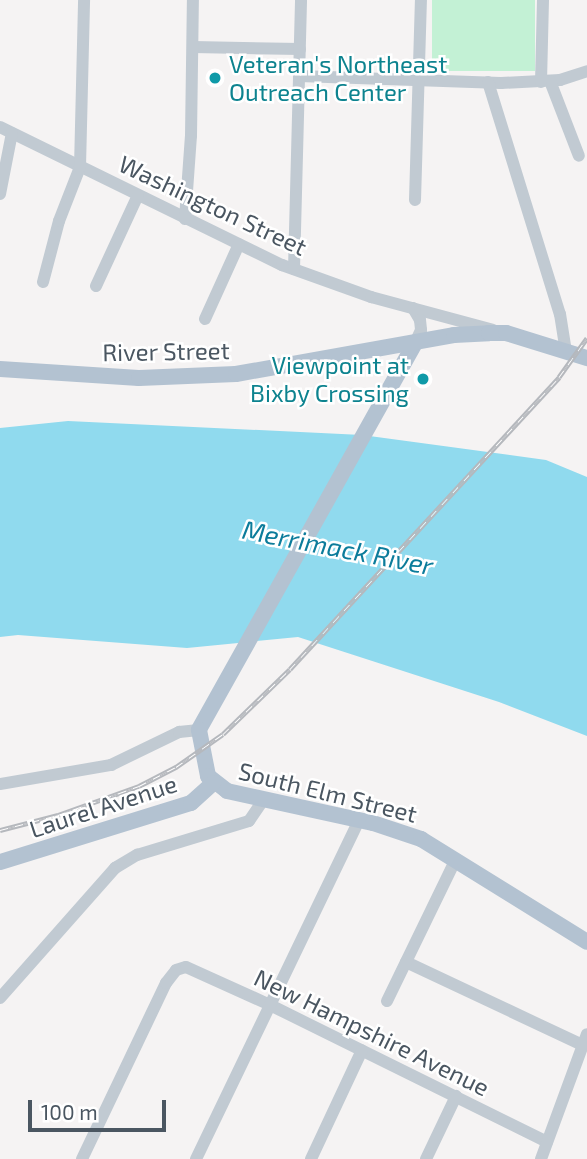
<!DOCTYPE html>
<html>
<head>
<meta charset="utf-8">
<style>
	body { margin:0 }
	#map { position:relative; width:587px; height:1159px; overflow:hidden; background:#f5f3f3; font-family:"Exo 2",sans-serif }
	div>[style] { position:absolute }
	.green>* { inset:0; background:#c3f1d5; transform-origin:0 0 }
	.water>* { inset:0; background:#90daee }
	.minor>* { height:12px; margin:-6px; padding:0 6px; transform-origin:6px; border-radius:6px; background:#c1cad2 }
	.major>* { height:16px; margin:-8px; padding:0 8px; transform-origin:8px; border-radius:8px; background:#b3c2d1 }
	.rail>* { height:5px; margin-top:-2.5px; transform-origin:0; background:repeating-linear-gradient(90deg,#fff 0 8px,#b5b8bd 0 16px); box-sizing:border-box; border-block:2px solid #b5b8bd }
	.dots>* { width:19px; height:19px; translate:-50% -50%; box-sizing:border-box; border:4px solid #fff; border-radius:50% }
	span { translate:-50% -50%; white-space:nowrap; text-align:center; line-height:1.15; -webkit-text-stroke:5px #fff; paint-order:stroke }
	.culture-label { font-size:24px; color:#0d838f }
	.left { translate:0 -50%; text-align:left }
	.right { translate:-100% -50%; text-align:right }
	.street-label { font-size:24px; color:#4a5661 }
	.water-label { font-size:26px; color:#0c7c9b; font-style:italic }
	.scale { position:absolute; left:28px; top:1100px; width:138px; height:32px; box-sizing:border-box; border:4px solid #4a5661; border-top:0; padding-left:9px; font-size:21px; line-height:24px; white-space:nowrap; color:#4a5661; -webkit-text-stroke:5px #fff; paint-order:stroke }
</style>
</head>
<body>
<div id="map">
	<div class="green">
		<div style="left:432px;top:0;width:103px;height:71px"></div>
	</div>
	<div class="water">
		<div style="clip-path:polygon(68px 421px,362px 435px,546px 460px,587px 477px,587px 736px,499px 702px,298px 637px,187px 648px,18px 635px,0 637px,0 428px)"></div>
	</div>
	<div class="minor">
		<div style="left:193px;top:47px;width:107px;rotate:1.1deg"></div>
		<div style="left:299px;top:76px;width:202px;rotate:2deg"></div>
		<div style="left:501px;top:83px;width:59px;rotate:-2.9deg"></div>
		<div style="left:560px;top:80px;width:28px;rotate:-18deg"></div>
		<div style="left:550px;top:81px;width:80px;rotate:68.9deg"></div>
		<div style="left:488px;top:82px;width:243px;rotate:72.8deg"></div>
		<div style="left:560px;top:314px;width:37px;rotate:81deg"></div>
		<div style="left:541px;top:82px;width:82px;rotate:-88.6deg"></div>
		<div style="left:0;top:127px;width:314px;rotate:26.1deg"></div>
		<div style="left:282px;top:265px;width:95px;rotate:19.8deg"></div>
		<div style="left:371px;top:297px;width:126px;rotate:15.1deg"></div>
		<div style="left:0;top:194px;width:62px;rotate:-78.9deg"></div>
		<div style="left:415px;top:200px;width:200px;rotate:-88.3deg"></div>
		<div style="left:185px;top:219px;width:83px;rotate:-85.9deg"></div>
		<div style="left:191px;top:136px;width:136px;rotate:-89.2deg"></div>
		<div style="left:294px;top:269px;width:269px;rotate:-88.5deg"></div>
		<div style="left:43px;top:282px;width:63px;rotate:-75.3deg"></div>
		<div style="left:59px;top:221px;width:58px;rotate:-68.7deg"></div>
		<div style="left:80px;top:167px;width:167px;rotate:-88.6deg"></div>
		<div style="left:96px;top:286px;width:100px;rotate:-65.2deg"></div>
		<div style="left:413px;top:308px;width:14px;rotate:60deg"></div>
		<div style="left:420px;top:320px;width:10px;rotate:84deg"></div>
		<div style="left:421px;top:330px;width:14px;rotate:115deg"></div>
		<div style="left:205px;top:319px;width:82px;rotate:-65.6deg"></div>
		<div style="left:0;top:784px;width:113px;rotate:-9.7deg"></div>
		<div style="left:111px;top:765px;width:76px;rotate:-25.9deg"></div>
		<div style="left:179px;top:732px;width:20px;rotate:-6deg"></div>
		<div style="left:406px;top:962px;width:195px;rotate:25.2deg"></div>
		<div style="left:0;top:998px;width:174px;rotate:-48.5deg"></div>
		<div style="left:115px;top:868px;width:26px;rotate:-31deg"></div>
		<div style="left:137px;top:855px;width:117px;rotate:-16.9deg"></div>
		<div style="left:249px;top:821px;width:25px;rotate:-56deg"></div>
		<div style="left:387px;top:1001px;width:158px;rotate:-64.1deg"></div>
		<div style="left:82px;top:1159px;width:195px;rotate:-64.5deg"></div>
		<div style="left:166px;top:983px;width:16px;rotate:-52deg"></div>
		<div style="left:176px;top:970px;width:10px;rotate:-17deg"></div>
		<div style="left:186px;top:967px;width:92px;rotate:24.3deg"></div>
		<div style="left:270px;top:1005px;width:309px;rotate:26.3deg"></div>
		<div style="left:196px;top:1159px;width:376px;rotate:-64.3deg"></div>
		<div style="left:311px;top:1159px;width:120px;rotate:-64.9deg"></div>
		<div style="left:426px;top:1159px;width:70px;rotate:-64.5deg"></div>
		<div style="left:541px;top:1159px;width:133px;rotate:-69.8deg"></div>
	</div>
	<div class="major">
		<div style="left:415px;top:343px;width:443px;rotate:119.2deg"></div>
		<div style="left:199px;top:730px;width:47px;rotate:78.9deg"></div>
		<div style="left:208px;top:776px;width:24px;rotate:38deg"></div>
		<div style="left:227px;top:791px;width:149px;rotate:12.4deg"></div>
		<div style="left:373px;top:823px;width:51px;rotate:18.4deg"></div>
		<div style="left:421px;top:839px;width:195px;rotate:31.8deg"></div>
		<div style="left:0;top:369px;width:139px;rotate:3.7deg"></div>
		<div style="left:139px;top:378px;width:97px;rotate:-2.4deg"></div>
		<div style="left:236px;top:374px;width:221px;rotate:-10.1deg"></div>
		<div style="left:454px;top:335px;width:35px;rotate:-3deg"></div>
		<div style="left:489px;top:333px;width:17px"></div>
		<div style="left:506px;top:333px;width:85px;rotate:17.2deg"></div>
		<div style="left:0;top:862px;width:200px;rotate:-17.2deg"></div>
		<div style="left:191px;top:803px;width:30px;rotate:-42deg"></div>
	</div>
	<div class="rail">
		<div style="left:0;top:830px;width:60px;rotate:-14.5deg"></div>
		<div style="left:58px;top:815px;width:86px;rotate:-19.7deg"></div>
		<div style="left:139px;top:786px;width:42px;rotate:-27.2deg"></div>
		<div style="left:176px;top:767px;width:57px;rotate:-35.1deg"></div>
		<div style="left:223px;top:734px;width:93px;rotate:-44.1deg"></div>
		<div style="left:290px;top:669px;width:397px;rotate:-47.3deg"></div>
		<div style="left:559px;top:377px;width:48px;rotate:-54.3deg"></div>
	</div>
	<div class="dots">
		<div style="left:215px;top:78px;background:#0f9aa8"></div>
		<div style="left:423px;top:379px;background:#0f9aa8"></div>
	</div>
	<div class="culture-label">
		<span class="left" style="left:229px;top:78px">Veteran's Northeast<br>Outreach Center</span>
		<span class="right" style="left:409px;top:379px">Viewpoint at<br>Bixby Crossing</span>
	</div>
	<div class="street-label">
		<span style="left:213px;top:205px;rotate:25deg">Washington Street</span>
		<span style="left:166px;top:351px;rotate:-1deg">River Street</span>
		<span style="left:328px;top:792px;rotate:14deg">South Elm Street</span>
		<span style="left:103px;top:806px;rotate:-18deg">Laurel Avenue</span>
		<span style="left:372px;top:1032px;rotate:26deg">New Hampshire Avenue</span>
	</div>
	<div class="water-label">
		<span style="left:338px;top:547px;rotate:11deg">Merrimack River</span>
	</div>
	<div class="scale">100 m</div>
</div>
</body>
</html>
